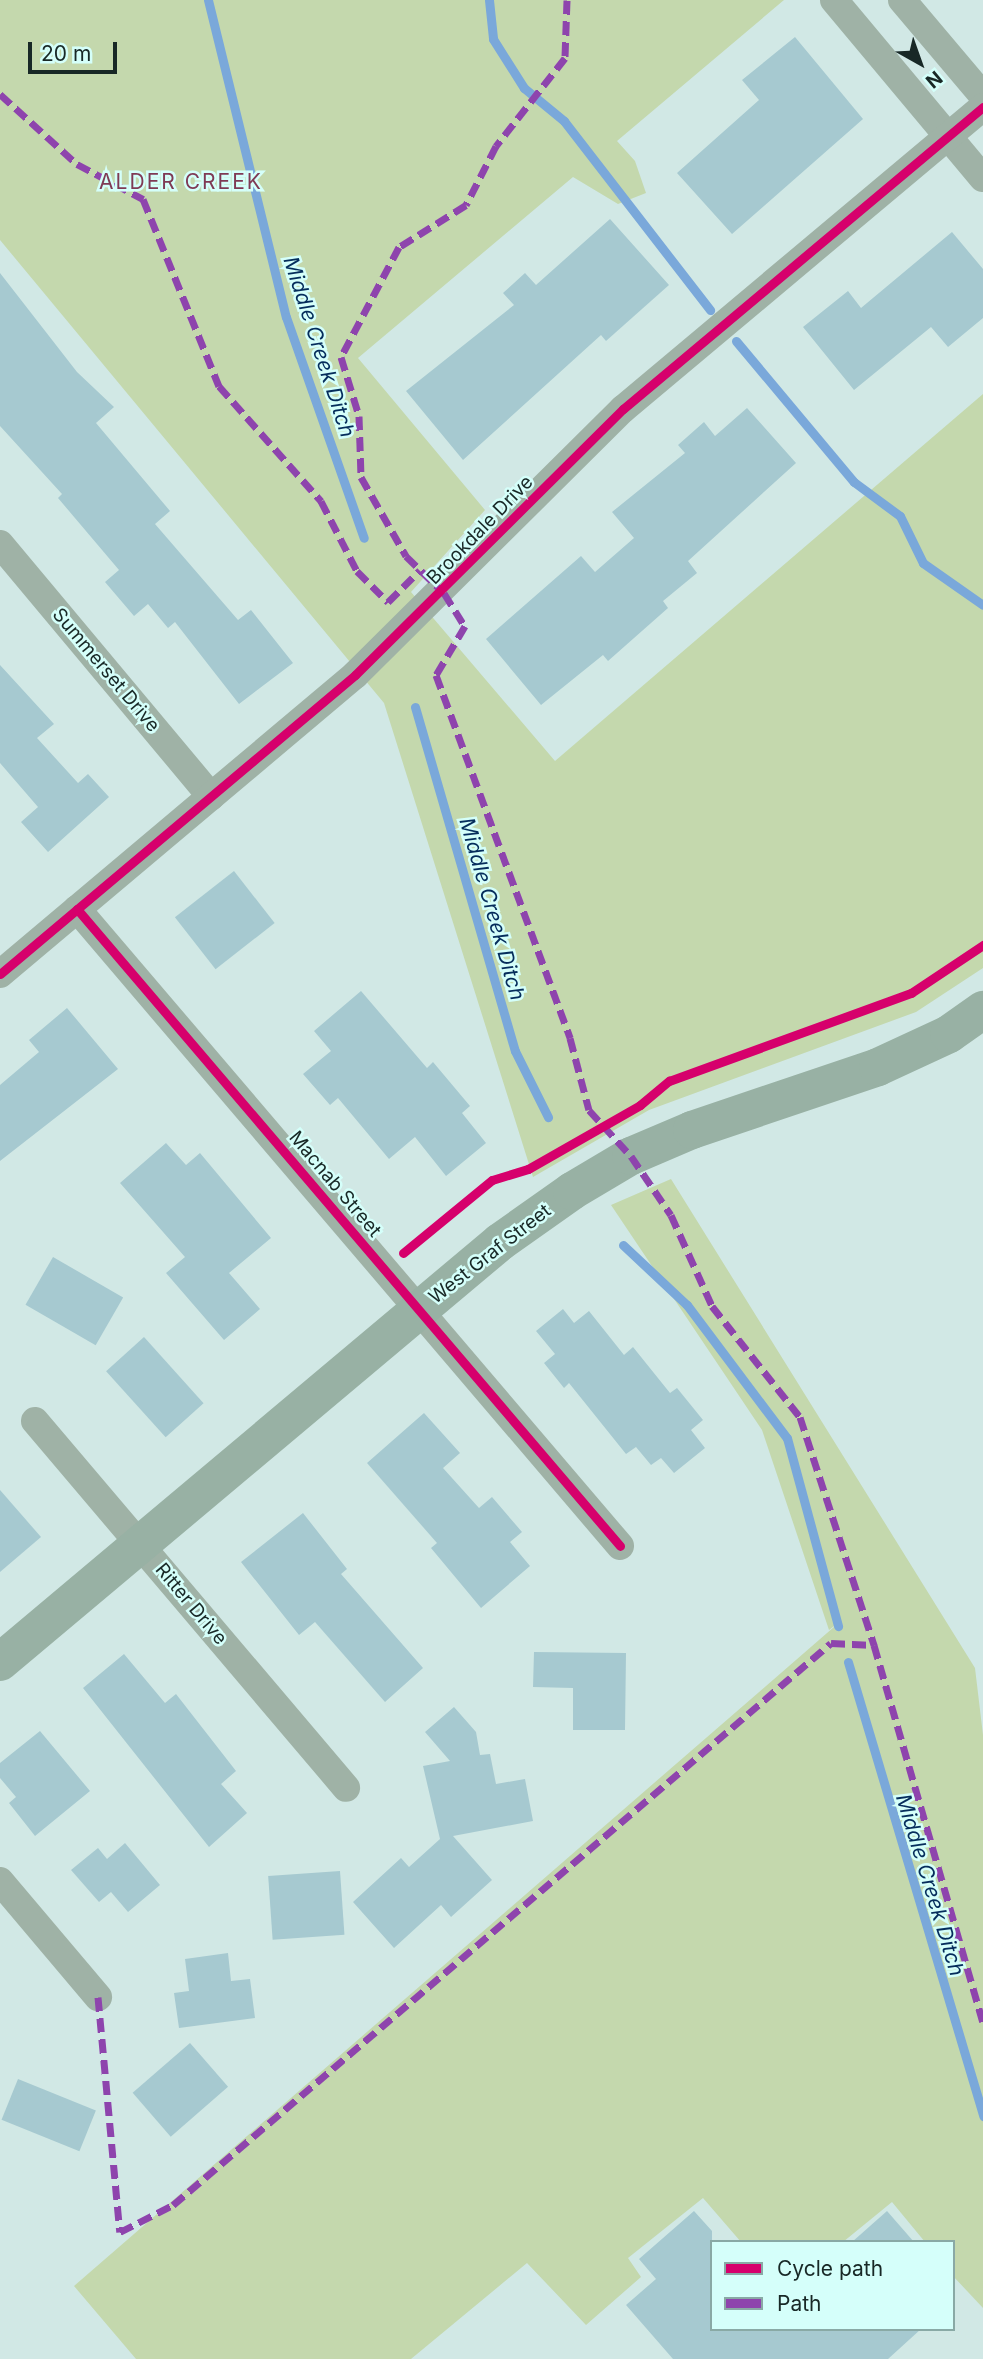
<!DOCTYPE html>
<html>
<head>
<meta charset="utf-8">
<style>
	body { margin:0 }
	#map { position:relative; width:983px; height:2359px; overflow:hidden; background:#d1e8e5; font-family:Inter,sans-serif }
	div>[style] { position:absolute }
	.green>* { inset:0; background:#c4d8ad }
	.stream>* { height:9px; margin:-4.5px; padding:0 4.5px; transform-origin:4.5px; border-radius:4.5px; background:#7aa8da }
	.building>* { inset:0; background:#a6c9d0; transform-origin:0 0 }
	.street>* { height:28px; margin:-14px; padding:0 14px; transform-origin:14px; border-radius:14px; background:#9fb2a6 }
	.secondary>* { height:38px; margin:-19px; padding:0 19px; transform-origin:19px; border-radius:19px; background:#98b1a4 }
	.quiet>* { height:7px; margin-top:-3.5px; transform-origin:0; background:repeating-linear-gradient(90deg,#8e44ad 0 14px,transparent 0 21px) }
	.cycleway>* { height:9px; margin:-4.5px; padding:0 4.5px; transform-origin:4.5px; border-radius:4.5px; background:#d6006c }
	span { translate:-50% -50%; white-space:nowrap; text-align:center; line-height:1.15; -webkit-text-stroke:5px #d5fffa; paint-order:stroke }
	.street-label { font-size:19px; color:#182826 }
	.neighbourhood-label { font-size:21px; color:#7f3a54; letter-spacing:2px }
	.water-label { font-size:21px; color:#052d5b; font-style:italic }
	.legend { position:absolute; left:710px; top:2240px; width:245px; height:91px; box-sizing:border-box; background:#d5fffa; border:2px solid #89a9a5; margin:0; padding:9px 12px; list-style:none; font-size:21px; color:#182826 }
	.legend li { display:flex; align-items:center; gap:14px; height:35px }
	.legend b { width:35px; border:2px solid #89a9a5 }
	.north { position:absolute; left:885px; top:28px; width:70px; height:70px; -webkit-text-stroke:5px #d5fffa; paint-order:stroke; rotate:140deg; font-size:19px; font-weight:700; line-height:28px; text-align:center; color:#182826 }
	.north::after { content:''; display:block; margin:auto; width:24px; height:32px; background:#182826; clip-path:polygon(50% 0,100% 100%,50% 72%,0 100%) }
	.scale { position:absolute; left:28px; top:42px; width:89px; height:32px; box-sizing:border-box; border:4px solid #182826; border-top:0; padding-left:9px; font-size:21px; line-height:24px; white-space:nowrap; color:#182826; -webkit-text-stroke:5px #d5fffa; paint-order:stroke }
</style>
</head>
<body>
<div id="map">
	<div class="green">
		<div style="clip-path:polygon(0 0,784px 0,617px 141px,635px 161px,646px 193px,618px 204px,573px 177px,358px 358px,485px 510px,411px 592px,555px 761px,983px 394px,983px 968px,916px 1012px,649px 1110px,533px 1177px,384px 703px,0 240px)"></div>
		<div style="clip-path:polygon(671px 1179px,975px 1668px,983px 1735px,983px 2308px,953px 2276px,953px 2242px,925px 2242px,892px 2202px,843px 2242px,741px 2242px,703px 2198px,628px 2258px,641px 2277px,586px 2325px,527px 2263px,411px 2359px,136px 2359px,74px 2286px,842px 1620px,829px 1630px,762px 1430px,611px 1205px)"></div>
	</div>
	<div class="stream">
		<div style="left:208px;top:0;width:326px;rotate:76.2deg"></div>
		<div style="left:286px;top:317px;width:234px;rotate:70.6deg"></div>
		<div style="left:489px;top:0;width:39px;rotate:84deg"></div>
		<div style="left:493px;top:39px;width:58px;rotate:57.7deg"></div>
		<div style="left:524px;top:88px;width:52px;rotate:39.5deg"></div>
		<div style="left:564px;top:121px;width:239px;rotate:52.3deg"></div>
		<div style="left:736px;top:341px;width:184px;rotate:50.1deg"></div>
		<div style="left:854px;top:482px;width:57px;rotate:36.5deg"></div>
		<div style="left:900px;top:516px;width:52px;rotate:63.9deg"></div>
		<div style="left:923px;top:563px;width:73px;rotate:35deg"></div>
		<div style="left:415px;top:707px;width:358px;rotate:73.8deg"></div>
		<div style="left:515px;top:1051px;width:74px;rotate:63.4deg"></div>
		<div style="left:623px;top:1245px;width:88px;rotate:43.2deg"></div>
		<div style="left:687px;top:1305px;width:166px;rotate:53.1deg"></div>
		<div style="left:787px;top:1438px;width:195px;rotate:74.8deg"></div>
		<div style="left:848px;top:1662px;width:474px;rotate:73.4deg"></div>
	</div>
	<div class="building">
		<div style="clip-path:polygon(795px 37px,863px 119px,732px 234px,677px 173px,759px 100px,742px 80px)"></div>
		<div style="clip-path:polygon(610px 219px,669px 285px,606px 341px,601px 335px,463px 460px,406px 391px,514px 305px,503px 293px,525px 273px,536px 285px)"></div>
		<div style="clip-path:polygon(952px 232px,983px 269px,983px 318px,948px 347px,931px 327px,854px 390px,803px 327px,848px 291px,861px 308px)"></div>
		<div style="clip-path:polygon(0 273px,77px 372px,114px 407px,96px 423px,170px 511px,155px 524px,238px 620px,251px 610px,293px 663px,239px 704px,175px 622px,168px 628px,148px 604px,134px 616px,105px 582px,119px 570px,58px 498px,62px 494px,0 426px)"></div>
		<div style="clip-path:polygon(747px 408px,796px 463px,688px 561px,697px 573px,663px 601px,668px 608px,608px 661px,603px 655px,541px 705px,486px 639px,581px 556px,595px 572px,634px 538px,612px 512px,685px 453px,678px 445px,704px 422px,715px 436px)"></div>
		<div style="clip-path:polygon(0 665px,54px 724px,37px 738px,78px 783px,88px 774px,109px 797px,48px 852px,21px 822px,38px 807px,0 763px)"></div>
		<div style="left:234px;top:871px;width:66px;height:75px;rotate:52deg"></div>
		<div style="clip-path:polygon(361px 991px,427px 1068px,433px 1062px,470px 1106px,462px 1113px,486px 1143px,446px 1176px,415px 1137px,389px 1159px,338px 1098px,330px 1105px,303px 1074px,331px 1051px,314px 1031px)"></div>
		<div style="clip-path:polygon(67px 1008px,118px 1069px,0 1161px,0 1085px,39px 1052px,29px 1040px)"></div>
		<div style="clip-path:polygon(166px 1143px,186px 1165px,200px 1153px,271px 1238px,229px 1273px,260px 1309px,224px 1340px,166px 1273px,185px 1257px,120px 1183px)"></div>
		<div style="left:53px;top:1257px;width:81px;height:55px;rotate:30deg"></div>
		<div style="clip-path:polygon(563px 1309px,574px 1323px,589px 1311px,624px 1355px,633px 1347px,670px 1393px,677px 1388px,703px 1420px,691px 1430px,705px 1448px,674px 1473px,661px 1458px,651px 1465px,636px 1447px,626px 1454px,569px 1383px,564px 1388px,544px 1363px,555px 1354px,536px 1331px)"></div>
		<div style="left:144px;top:1337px;width:89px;height:51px;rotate:48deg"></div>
		<div style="clip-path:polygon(424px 1413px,460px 1453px,443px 1468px,479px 1508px,492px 1497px,522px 1532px,510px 1542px,530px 1566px,481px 1608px,431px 1548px,437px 1543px,367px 1463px)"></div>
		<div style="clip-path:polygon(0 1490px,41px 1537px,0 1572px)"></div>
		<div style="clip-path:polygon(303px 1513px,347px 1569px,341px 1574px,423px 1668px,385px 1702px,315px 1622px,299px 1635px,241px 1562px)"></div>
		<div style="clip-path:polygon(534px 1652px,626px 1653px,625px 1730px,573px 1730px,573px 1688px,533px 1687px)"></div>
		<div style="clip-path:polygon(124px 1654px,165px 1703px,176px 1694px,236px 1771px,221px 1784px,247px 1813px,209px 1847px,83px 1688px)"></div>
		<div style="clip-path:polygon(454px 1707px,476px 1732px,480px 1755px,490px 1754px,496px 1784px,525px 1779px,533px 1821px,453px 1836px,492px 1880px,451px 1917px,441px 1905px,394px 1948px,353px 1902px,401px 1858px,409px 1867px,440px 1839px,423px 1766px,450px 1761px,425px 1732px)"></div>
		<div style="clip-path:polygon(40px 1731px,90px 1791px,35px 1836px,9px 1803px,16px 1797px,0 1778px,0 1763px)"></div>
		<div style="clip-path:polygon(125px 1843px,160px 1885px,128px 1912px,111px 1892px,99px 1902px,71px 1870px,98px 1848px,107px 1859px)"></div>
		<div style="left:340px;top:1871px;width:64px;height:72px;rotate:86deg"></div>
		<div style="clip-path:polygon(228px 1953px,231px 1981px,250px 1979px,255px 2018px,179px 2028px,174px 1993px,189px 1991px,185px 1959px)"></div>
		<div style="left:190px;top:2043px;width:58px;height:76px;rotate:49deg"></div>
		<div style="left:18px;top:2079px;width:84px;height:44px;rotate:22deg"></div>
		<div style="clip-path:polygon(694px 2211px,712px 2231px,712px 2329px,921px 2329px,888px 2359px,673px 2359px,626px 2305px,656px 2279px,639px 2259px)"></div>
		<div style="clip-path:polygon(887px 2211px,914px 2242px,852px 2242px)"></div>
	</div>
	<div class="street">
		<div style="left:834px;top:0;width:232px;rotate:50.1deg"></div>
		<div style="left:902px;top:0;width:126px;rotate:49.8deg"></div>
		<div style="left:0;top:544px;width:329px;rotate:50.1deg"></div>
		<div style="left:77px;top:909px;width:837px;rotate:49.55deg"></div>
		<div style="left:0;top:974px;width:464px;rotate:-40.1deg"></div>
		<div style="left:355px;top:675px;width:378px;rotate:-44.8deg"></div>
		<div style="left:623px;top:409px;width:470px;rotate:-40deg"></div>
		<div style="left:35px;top:1421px;width:481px;rotate:49.7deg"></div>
		<div style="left:0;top:1881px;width:152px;rotate:49.8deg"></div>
	</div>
	<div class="secondary">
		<div style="left:0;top:1662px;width:653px;rotate:-40.03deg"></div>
		<div style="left:500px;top:1242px;width:88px;rotate:-35.3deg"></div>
		<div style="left:572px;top:1191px;width:69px;rotate:-30.7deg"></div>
		<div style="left:631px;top:1156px;width:66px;rotate:-23.1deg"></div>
		<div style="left:692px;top:1130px;width:196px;rotate:-18.7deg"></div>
		<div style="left:878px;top:1067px;width:78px;rotate:-24.9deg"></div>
		<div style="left:949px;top:1034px;width:42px;rotate:-35.2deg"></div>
	</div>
	<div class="quiet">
		<div style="left:567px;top:0;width:58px;rotate:92deg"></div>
		<div style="left:565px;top:58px;width:112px;rotate:128.1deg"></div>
		<div style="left:496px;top:146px;width:66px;rotate:117deg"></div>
		<div style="left:466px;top:205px;width:79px;rotate:147.9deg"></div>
		<div style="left:399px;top:247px;width:124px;rotate:117.8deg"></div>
		<div style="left:341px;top:357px;width:62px;rotate:73deg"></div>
		<div style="left:359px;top:416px;width:61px;rotate:88.1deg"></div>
		<div style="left:361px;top:477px;width:91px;rotate:60.3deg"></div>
		<div style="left:406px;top:556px;width:53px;rotate:44.2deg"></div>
		<div style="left:444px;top:593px;width:39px;rotate:58deg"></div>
		<div style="left:465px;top:626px;width:57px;rotate:120.6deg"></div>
		<div style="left:436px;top:675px;width:387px;rotate:69.7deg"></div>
		<div style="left:570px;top:1038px;width:74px;rotate:75.2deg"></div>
		<div style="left:589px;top:1110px;width:62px;rotate:47.6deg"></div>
		<div style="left:631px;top:1156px;width:71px;rotate:55.9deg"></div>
		<div style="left:671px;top:1215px;width:100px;rotate:65.7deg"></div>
		<div style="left:712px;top:1306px;width:142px;rotate:51.6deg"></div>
		<div style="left:800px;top:1417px;width:240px;rotate:72deg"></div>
		<div style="left:874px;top:1645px;width:392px;rotate:73.9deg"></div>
		<div style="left:0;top:94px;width:104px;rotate:42.3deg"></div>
		<div style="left:77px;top:164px;width:75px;rotate:27.9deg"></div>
		<div style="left:143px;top:199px;width:202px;rotate:67.9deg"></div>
		<div style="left:219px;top:386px;width:154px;rotate:48.4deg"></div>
		<div style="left:321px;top:501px;width:79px;rotate:62.8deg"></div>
		<div style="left:357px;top:571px;width:44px;rotate:45deg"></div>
		<div style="left:388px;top:602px;width:45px;rotate:-45deg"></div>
		<div style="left:98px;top:1997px;width:236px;rotate:84.7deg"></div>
		<div style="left:120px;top:2232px;width:59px;rotate:-27deg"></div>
		<div style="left:173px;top:2205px;width:865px;rotate:-40.5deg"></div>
		<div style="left:831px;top:1643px;width:43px;rotate:2.7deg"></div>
	</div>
	<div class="cycleway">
		<div style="left:77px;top:909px;width:837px;rotate:49.55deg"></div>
		<div style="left:0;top:974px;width:464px;rotate:-40.1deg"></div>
		<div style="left:355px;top:675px;width:378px;rotate:-44.8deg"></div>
		<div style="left:623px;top:409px;width:470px;rotate:-40deg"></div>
		<div style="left:403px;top:1253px;width:115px;rotate:-39.4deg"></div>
		<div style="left:492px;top:1180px;width:38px;rotate:-17deg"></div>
		<div style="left:528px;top:1169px;width:129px;rotate:-29.7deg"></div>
		<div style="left:640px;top:1105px;width:38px;rotate:-40deg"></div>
		<div style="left:669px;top:1081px;width:258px;rotate:-20deg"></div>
		<div style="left:911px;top:993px;width:87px;rotate:-33.7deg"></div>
	</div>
	<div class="street-label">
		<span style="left:480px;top:530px;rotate:-46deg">Brookdale Drive</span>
		<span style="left:106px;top:670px;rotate:50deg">Summerset Drive</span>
		<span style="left:335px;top:1184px;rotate:50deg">Macnab Street</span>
		<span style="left:490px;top:1254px;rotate:-38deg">West Graf Street</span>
		<span style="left:191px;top:1604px;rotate:50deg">Ritter Drive</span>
	</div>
	<div class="neighbourhood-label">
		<span style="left:181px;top:182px">ALDER CREEK</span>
	</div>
	<div class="water-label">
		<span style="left:319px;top:347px;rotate:72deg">Middle Creek Ditch</span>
		<span style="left:492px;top:909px;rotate:74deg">Middle Creek Ditch</span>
		<span style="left:930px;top:1885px;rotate:73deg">Middle Creek Ditch</span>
	</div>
	<ul class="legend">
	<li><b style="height:9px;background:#d6006c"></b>Cycle path</li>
	<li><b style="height:9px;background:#8e44ad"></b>Path</li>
	</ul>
	<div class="north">N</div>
	<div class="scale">20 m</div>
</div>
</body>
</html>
